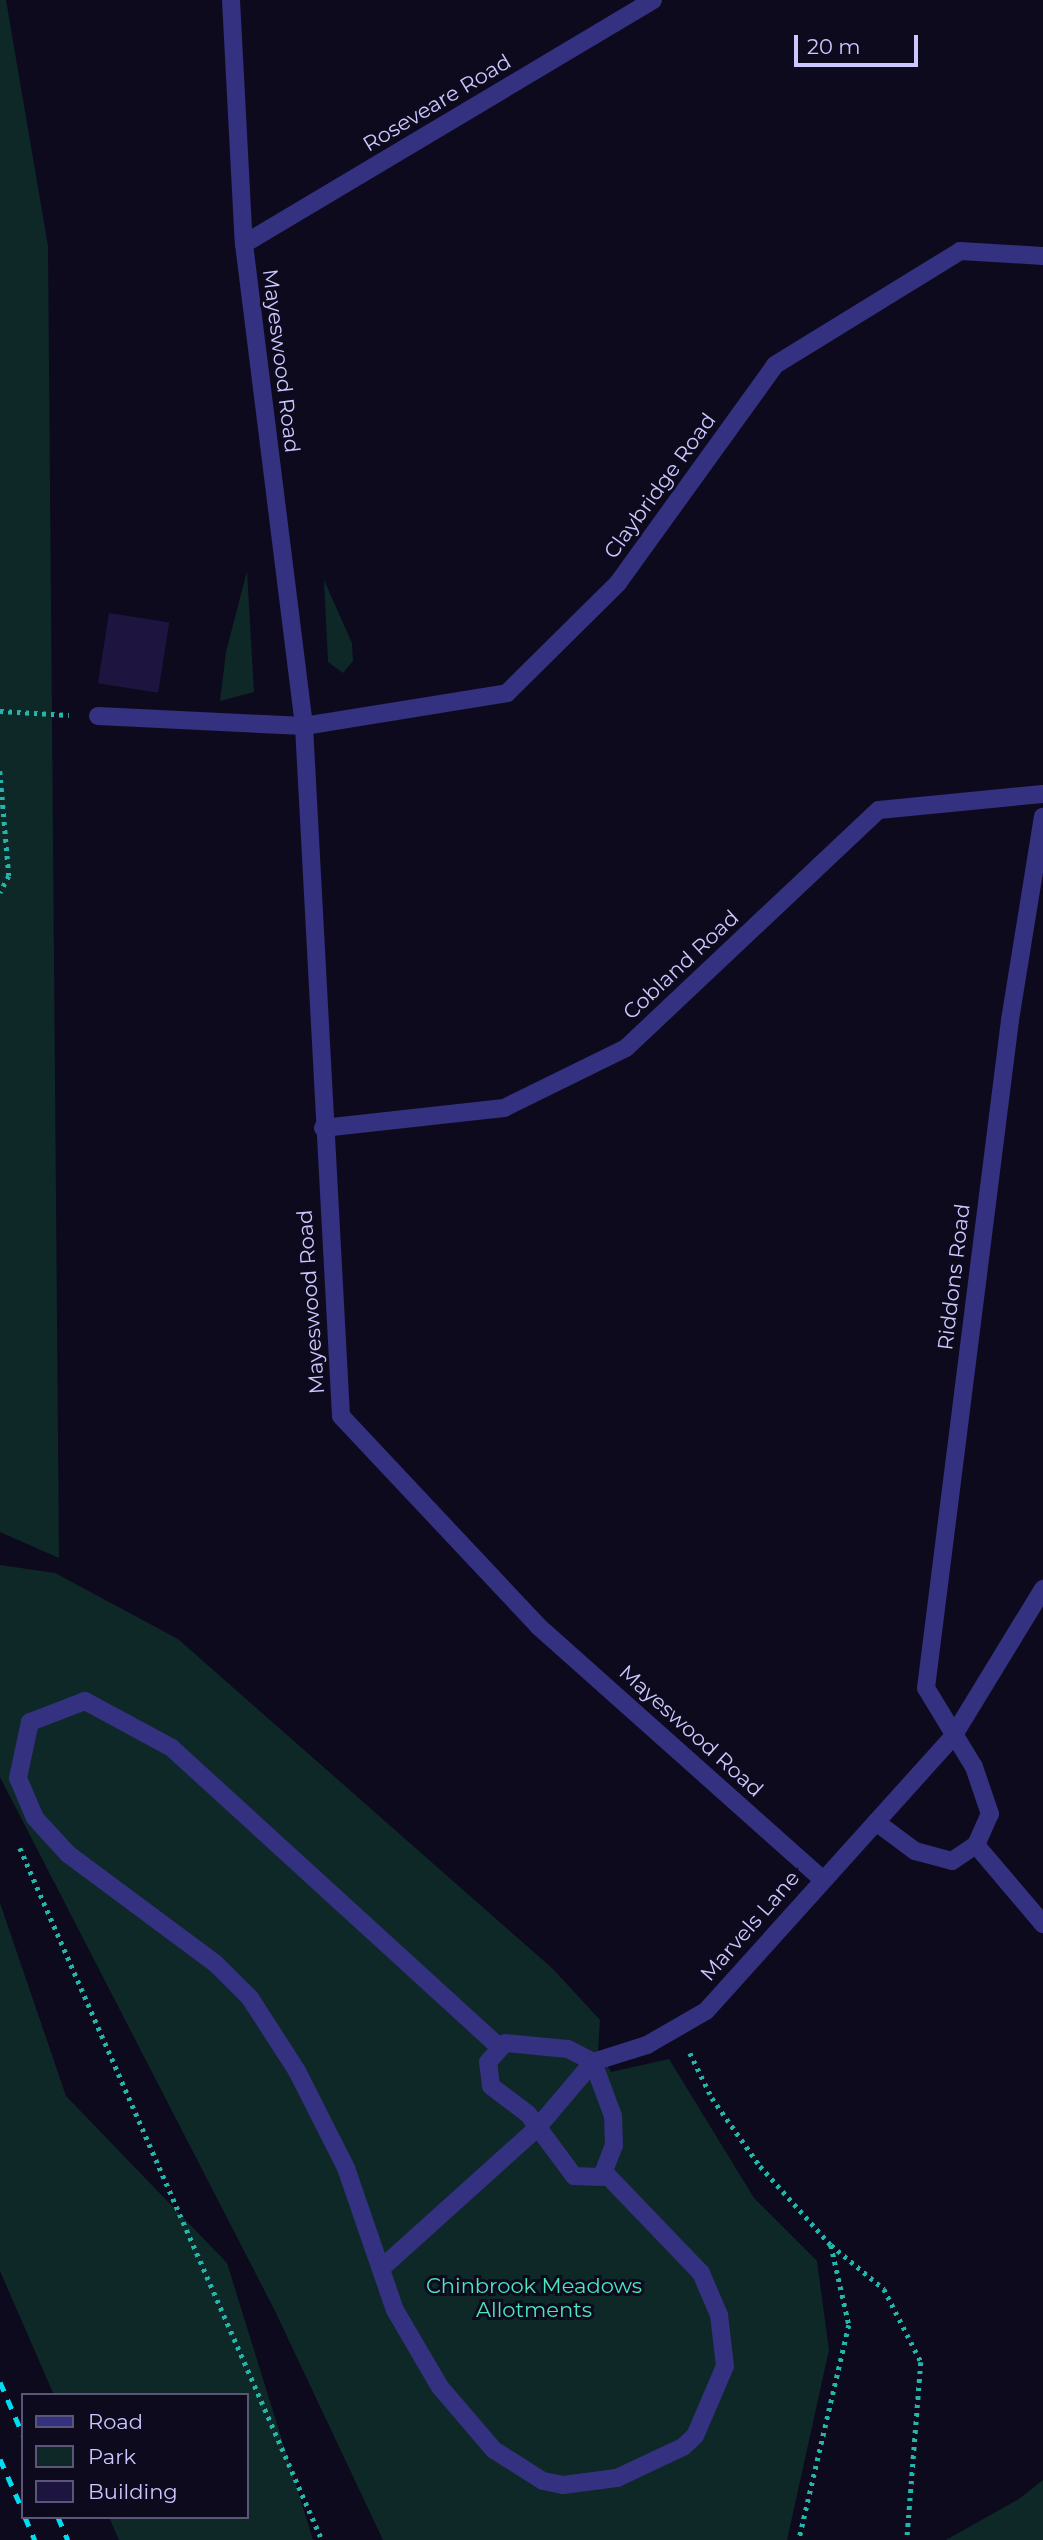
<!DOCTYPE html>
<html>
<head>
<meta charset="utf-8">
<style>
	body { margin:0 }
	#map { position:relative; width:1043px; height:2540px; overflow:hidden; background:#0d0a1e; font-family:Montserrat,sans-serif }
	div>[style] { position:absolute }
	.green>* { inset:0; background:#0d2827 }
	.building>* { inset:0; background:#1d1540; transform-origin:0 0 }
	.path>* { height:4.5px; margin-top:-2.25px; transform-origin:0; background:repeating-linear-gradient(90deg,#24b6ab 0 3.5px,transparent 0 8.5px) }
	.lane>* { height:18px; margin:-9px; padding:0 9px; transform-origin:9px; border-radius:9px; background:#333180 }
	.street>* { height:18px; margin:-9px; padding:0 9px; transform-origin:9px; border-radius:9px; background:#333180 }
	.rail>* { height:5px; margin-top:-2.5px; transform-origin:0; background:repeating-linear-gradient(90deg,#00ddf2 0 10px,transparent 0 19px) }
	span { translate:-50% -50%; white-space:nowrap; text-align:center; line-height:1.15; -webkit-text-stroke:6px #0d0a1e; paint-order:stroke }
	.street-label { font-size:21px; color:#ccc7ff }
	.park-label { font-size:21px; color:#4be7bd }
	.legend { position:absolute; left:21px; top:2393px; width:228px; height:126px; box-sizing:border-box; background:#0d0a1e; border:2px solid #595678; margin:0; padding:9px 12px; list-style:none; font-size:21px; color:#ccc7ff }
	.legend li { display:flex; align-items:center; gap:14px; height:35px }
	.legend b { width:35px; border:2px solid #595678 }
	.scale { position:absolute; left:794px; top:35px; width:124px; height:32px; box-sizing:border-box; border:4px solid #ccc7ff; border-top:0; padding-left:9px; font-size:21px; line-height:24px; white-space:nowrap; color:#ccc7ff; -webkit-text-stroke:5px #0d0a1e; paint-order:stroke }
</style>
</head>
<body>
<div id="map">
	<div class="green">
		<div style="clip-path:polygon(0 0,6px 0,48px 246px,59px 1558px,0 1532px)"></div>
		<div style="clip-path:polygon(247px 571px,254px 692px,220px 701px,226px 652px)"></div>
		<div style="clip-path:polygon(324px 580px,352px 643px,353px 661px,343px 673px,328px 662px)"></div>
		<div style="clip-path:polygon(0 1565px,55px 1573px,178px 1639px,553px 1969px,600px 2020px,598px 2050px,611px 2072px,669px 2059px,754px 2198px,817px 2261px,829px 2350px,787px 2540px,383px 2540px,275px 2311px,0 1777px)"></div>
		<div style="clip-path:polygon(0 1903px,66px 2096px,227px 2263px,313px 2540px,119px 2540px,109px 2517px,247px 2517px,247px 2395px,54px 2395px,0 2271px)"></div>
		<div style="clip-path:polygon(1043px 2480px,1043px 2540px,946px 2540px,1019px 2499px)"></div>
	</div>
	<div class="building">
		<div style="left:109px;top:613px;width:61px;height:71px;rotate:9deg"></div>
	</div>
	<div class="path">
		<div style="left:0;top:711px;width:69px;rotate:3.3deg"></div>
		<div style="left:0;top:771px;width:105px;rotate:85.1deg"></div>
		<div style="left:9px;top:876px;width:19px;rotate:118deg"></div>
		<div style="left:20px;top:1848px;width:755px;rotate:66.42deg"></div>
		<div style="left:690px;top:2053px;width:50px;rotate:63.9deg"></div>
		<div style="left:712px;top:2098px;width:83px;rotate:54.8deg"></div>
		<div style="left:760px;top:2166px;width:106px;rotate:48.1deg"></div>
		<div style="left:831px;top:2245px;width:82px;rotate:77.3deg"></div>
		<div style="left:849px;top:2325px;width:221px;rotate:103.1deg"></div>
		<div style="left:831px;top:2245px;width:69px;rotate:39.7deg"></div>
		<div style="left:884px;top:2289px;width:82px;rotate:63.1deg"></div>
		<div style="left:921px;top:2362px;width:179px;rotate:94.5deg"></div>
	</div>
	<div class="lane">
		<div style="left:976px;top:1845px;width:104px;rotate:49.7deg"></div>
		<div style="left:505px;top:2043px;width:63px;rotate:5.4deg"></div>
		<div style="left:568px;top:2049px;width:28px;rotate:27deg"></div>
		<div style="left:593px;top:2062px;width:58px;rotate:69.7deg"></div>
		<div style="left:613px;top:2116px;width:29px;rotate:88deg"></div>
		<div style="left:614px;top:2145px;width:34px;rotate:111deg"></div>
		<div style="left:602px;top:2177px;width:28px;rotate:-178deg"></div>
		<div style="left:574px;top:2176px;width:77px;rotate:-126.6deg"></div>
		<div style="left:528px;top:2114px;width:46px;rotate:-142.9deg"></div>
		<div style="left:491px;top:2086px;width:24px;rotate:-97deg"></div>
		<div style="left:488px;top:2062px;width:25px;rotate:-48deg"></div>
		<div style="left:497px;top:2045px;width:440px;rotate:-137.6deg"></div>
		<div style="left:172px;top:1748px;width:99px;rotate:-151.6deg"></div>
		<div style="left:85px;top:1701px;width:59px;rotate:159.1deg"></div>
		<div style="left:30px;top:1722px;width:57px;rotate:102.1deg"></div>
		<div style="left:18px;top:1778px;width:43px;rotate:67deg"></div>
		<div style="left:35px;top:1818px;width:49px;rotate:47.5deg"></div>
		<div style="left:68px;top:1854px;width:184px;rotate:36.6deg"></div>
		<div style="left:216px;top:1964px;width:48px;rotate:45deg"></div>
		<div style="left:250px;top:1998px;width:87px;rotate:57.2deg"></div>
		<div style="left:297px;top:2071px;width:109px;rotate:63.2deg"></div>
		<div style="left:346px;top:2168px;width:150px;rotate:71deg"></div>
		<div style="left:395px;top:2310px;width:89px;rotate:59.7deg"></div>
		<div style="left:440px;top:2387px;width:83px;rotate:49.4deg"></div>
		<div style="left:494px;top:2450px;width:58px;rotate:32.3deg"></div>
		<div style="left:543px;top:2481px;width:20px;rotate:11deg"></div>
		<div style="left:563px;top:2485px;width:54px;rotate:-7.4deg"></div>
		<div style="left:617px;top:2478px;width:73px;rotate:-25.2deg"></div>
		<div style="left:683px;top:2447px;width:16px;rotate:-43deg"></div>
		<div style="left:695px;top:2436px;width:76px;rotate:-66.8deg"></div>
		<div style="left:725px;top:2366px;width:51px;rotate:-96.7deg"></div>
		<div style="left:719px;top:2315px;width:46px;rotate:-113.2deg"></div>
		<div style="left:701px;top:2273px;width:139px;rotate:-133.8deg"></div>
		<div style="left:385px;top:2265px;width:206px;rotate:-42deg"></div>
		<div style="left:538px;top:2127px;width:85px;rotate:-49.8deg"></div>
		<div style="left:593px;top:2062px;width:57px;rotate:-17.5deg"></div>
	</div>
	<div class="street">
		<div style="left:231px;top:0;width:244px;rotate:87deg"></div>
		<div style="left:244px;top:244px;width:486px;rotate:82.9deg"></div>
		<div style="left:304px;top:726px;width:691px;rotate:86.93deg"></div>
		<div style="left:341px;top:1416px;width:288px;rotate:46.8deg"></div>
		<div style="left:538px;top:1626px;width:380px;rotate:41.7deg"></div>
		<div style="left:244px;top:244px;width:476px;rotate:-30.8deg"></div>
		<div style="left:98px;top:716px;width:206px;rotate:2.8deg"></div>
		<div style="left:304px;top:726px;width:206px;rotate:-9.2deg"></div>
		<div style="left:507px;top:693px;width:156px;rotate:-44.7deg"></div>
		<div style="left:618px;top:583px;width:269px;rotate:-54.2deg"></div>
		<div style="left:775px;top:365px;width:217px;rotate:-31.6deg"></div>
		<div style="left:960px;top:251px;width:83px;rotate:3.4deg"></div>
		<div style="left:323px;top:1128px;width:182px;rotate:-6.3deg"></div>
		<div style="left:504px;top:1108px;width:136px;rotate:-26.2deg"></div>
		<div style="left:626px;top:1048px;width:347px;rotate:-43.3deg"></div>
		<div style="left:879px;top:810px;width:165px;rotate:-5.6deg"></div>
		<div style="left:876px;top:1822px;width:49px;rotate:36.6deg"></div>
		<div style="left:915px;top:1851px;width:38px;rotate:15deg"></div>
		<div style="left:952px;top:1861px;width:29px;rotate:-34deg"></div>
		<div style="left:976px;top:1845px;width:34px;rotate:-66deg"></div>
		<div style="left:990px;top:1814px;width:50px;rotate:-108.8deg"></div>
		<div style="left:974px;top:1767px;width:92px;rotate:-121.3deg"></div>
		<div style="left:926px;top:1688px;width:673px;rotate:-82.83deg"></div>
		<div style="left:1010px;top:1020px;width:206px;rotate:-80.8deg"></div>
		<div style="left:647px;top:2045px;width:68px;rotate:-30deg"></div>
		<div style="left:706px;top:2011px;width:367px;rotate:-48deg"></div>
		<div style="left:952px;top:1738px;width:175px;rotate:-58.6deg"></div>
	</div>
	<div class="rail">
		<div style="left:0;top:2382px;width:58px;rotate:66.5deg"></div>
		<div style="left:0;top:2459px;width:57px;rotate:66.1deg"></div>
		<div style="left:25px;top:2517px;width:25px;rotate:67deg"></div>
		<div style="left:58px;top:2517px;width:25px;rotate:67deg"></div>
	</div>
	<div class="street-label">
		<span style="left:437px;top:103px;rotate:-31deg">Roseveare Road</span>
		<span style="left:281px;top:361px;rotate:83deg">Mayeswood Road</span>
		<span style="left:660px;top:486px;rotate:-54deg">Claybridge Road</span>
		<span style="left:681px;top:965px;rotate:-43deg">Cobland Road</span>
		<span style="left:954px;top:1277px;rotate:-83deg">Riddons Road</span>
		<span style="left:311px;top:1302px;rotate:-94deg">Mayeswood Road</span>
		<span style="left:691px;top:1731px;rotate:42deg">Mayeswood Road</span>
		<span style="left:750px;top:1926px;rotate:-49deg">Marvels Lane</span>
	</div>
	<div class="park-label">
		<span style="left:534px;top:2298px">Chinbrook Meadows<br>Allotments</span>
	</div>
	<ul class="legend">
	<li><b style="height:9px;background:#333180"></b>Road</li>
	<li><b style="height:19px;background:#0d2827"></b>Park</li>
	<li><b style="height:19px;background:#1d1540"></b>Building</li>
	</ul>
	<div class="scale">20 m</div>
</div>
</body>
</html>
